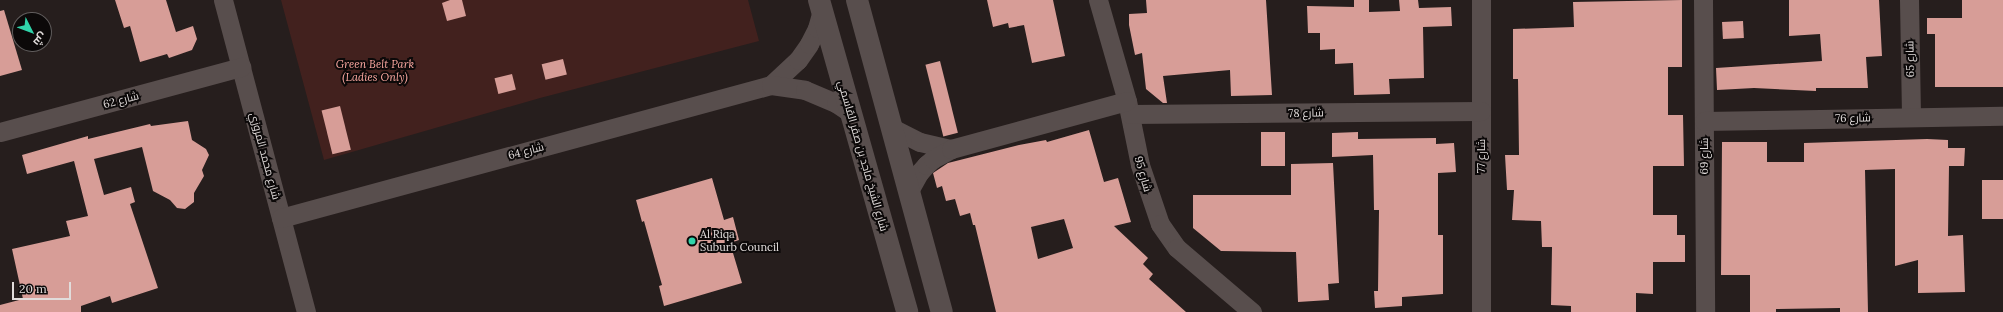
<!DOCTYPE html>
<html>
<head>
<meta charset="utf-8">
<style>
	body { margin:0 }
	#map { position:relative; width:2003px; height:312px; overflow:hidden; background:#261e1d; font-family:Lora,Cairo,serif }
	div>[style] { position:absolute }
	.green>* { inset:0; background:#42211e }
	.building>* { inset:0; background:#d79d97; transform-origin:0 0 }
	.street>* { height:19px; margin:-9.5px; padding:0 9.5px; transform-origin:9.5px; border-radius:9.5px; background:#584e4d }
	.secondary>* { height:22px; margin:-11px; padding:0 11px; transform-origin:11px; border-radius:11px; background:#584e4d }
	.dots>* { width:11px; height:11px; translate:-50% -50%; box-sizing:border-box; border:2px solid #0c0909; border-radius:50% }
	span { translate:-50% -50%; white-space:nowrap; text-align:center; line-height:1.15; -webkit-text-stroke:4px #0c0909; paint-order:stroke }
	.street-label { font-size:11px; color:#e1dcdb }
	.park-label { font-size:11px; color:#fca8a1; font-style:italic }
	.poi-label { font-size:11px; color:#e1dcdb }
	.left { translate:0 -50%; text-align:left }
	.north { position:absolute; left:12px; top:12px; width:40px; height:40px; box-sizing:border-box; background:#0c0909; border:1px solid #615d5d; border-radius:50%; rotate:132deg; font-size:11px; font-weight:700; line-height:16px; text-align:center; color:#e1dcdb }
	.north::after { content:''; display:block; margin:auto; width:14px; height:18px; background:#30d4aa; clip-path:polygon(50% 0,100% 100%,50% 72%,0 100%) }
	.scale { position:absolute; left:12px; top:282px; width:59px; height:18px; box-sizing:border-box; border:2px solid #e1dcdb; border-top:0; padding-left:5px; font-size:12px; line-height:14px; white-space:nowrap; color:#e1dcdb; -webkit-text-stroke:3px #0c0909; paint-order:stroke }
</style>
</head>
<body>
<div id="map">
	<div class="green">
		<div style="clip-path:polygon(281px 0,748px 0,759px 41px,540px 98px,324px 160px)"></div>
	</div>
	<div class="building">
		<div style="clip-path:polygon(115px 0,166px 0,176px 32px,193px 26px,197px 39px,192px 50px,169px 58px,167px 54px,140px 62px,130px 26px,124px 28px)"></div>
		<div style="clip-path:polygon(450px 0,462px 0,466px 16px,447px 21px,442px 3px)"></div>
		<div style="clip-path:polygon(987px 0,1053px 0,1065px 56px,1032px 63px,1024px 25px,1009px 28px,1008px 23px,993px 27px)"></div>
		<div style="clip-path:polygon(1146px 0,1266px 0,1272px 95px,1231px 96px,1230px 70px,1163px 76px,1167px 103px,1163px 103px,1146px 89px,1142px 53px,1135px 55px,1129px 25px,1129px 14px,1147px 13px)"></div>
		<div style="clip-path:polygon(1354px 0,1369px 0,1369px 12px,1400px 11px,1399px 0,1418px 0,1419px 8px,1451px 7px,1452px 26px,1423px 27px,1424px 78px,1389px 79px,1390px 94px,1354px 95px,1353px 63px,1335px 64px,1335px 49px,1320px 50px,1320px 33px,1308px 33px,1307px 6px,1354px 7px)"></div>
		<div style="clip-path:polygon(1682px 0,1682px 67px,1668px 67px,1668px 115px,1683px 115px,1684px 166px,1653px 166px,1653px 215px,1677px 215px,1677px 235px,1685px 235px,1685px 262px,1653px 262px,1653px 294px,1636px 293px,1636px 312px,1571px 312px,1571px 306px,1551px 305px,1552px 247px,1542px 247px,1541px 221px,1512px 220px,1514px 190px,1507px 190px,1505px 155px,1519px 155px,1518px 79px,1513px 79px,1513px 29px,1574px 27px,1573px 2px)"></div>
		<div style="clip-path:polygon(1789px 0,1879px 0,1882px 56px,1866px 57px,1868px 88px,1816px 88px,1816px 91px,1754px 88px,1717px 90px,1716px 68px,1822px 61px,1820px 34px,1789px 36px)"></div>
		<div style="clip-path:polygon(1962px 0,2003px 0,2003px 87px,1935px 87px,1935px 34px,1927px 34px,1927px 18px,1962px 18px)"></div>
		<div style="clip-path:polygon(4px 10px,22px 70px,0 76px,0 11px)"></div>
		<div style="left:1743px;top:21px;width:17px;height:21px;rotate:87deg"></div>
		<div style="left:563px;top:59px;width:16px;height:22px;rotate:76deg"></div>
		<div style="left:940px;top:61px;width:74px;height:15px;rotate:76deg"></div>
		<div style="left:512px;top:74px;width:16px;height:18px;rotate:76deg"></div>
		<div style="left:340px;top:106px;width:45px;height:19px;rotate:76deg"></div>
		<div style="clip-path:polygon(188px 121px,192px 140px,206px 149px,209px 155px,202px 170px,204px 176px,194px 193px,194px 202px,185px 209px,177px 208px,170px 200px,153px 191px,142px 147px,94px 159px,104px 195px,131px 187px,135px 202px,130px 204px,158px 288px,112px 303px,110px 296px,81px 306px,81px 312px,0 312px,0 305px,23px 299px,12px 249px,70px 236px,66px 221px,88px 216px,74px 161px,27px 174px,22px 155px,88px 136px,88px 139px,150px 124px,151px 126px)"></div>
		<div style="clip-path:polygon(evenodd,1089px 130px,1104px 182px,1118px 178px,1131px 222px,1114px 226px,1148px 258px,1143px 264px,1153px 274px,1149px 279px,1186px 312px,996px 312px,975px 225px,973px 225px,970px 213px,960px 216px,955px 199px,946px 201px,942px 186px,937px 188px,933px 173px,948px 163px,1019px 145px,1046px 140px,1047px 142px,1089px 130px,1064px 219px,1073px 248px,1038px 259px,1031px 227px,1064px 219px)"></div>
		<div style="left:1261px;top:132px;width:24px;height:34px"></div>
		<div style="clip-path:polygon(1358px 132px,1358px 139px,1436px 138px,1436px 144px,1454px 143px,1456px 172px,1438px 173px,1438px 235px,1443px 235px,1443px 294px,1402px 297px,1402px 306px,1375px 308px,1374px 291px,1378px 291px,1379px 210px,1374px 210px,1373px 155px,1332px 157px,1332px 133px)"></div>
		<div style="clip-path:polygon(1927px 139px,1948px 140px,1948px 148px,1965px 148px,1964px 166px,1949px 166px,1948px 236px,1963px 235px,1965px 292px,1918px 293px,1918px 260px,1895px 266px,1895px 169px,1865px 170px,1868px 312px,1840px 312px,1840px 308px,1776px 309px,1776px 312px,1750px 312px,1750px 275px,1721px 275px,1722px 142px,1767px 142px,1767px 162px,1804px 162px,1804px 143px)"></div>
		<div style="clip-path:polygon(1333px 163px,1339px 283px,1328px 284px,1329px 300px,1298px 302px,1296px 252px,1221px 251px,1193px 228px,1193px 195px,1291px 195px,1291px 164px)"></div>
		<div style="clip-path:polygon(712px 178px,724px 220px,733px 217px,739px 240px,730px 243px,742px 283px,664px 306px,659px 286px,662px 285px,644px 221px,642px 222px,636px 200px)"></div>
		<div style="left:1982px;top:180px;width:21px;height:39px"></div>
	</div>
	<div class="street">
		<div style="left:223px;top:0;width:323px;rotate:75.1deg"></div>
		<div style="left:1098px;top:0;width:105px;rotate:74deg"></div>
		<div style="left:1127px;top:101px;width:65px;rotate:78.5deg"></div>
		<div style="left:1140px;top:165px;width:62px;rotate:71.3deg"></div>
		<div style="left:1160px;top:224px;width:29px;rotate:55deg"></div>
		<div style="left:1177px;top:248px;width:99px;rotate:40.5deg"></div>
		<div style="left:1481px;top:0;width:312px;rotate:90deg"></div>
		<div style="left:1703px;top:0;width:312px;rotate:89.6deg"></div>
		<div style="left:1909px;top:0;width:117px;rotate:89deg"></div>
		<div style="left:771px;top:85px;width:37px;rotate:-43deg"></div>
		<div style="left:798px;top:60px;width:19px;rotate:-55deg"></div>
		<div style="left:809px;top:44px;width:18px;rotate:-63deg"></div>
		<div style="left:817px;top:28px;width:19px;rotate:-74deg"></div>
		<div style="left:1130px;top:114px;width:351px;rotate:-0.5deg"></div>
		<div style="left:1704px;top:121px;width:299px;rotate:-1deg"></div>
		<div style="left:892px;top:128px;width:31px;rotate:27deg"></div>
		<div style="left:920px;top:142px;width:32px;rotate:13deg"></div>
		<div style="left:0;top:132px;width:250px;rotate:-15.1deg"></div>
		<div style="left:909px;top:191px;width:21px;rotate:-61deg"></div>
		<div style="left:919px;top:173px;width:11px;rotate:-49deg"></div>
		<div style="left:926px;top:165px;width:9px;rotate:-41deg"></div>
		<div style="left:933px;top:159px;width:21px;rotate:-29deg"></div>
		<div style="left:951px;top:149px;width:182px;rotate:-15.3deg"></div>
		<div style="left:281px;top:218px;width:508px;rotate:-15.19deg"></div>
		<div style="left:771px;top:85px;width:34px;rotate:8deg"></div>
		<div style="left:805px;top:90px;width:34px;rotate:23deg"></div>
		<div style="left:836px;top:103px;width:18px;rotate:34deg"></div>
	</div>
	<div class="secondary">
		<div style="left:819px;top:0;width:324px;rotate:74.2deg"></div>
		<div style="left:857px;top:0;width:323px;rotate:74.8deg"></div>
	</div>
	<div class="dots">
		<div style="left:692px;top:241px;background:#30d4aa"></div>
	</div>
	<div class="street-label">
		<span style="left:1910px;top:59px;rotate:-91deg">شارع 65</span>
		<span style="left:121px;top:100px;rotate:-15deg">شارع 62</span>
		<span style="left:1306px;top:113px;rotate:-1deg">شارع 78</span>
		<span style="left:1853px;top:118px;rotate:-1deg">شارع 76</span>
		<span style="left:526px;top:151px;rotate:-15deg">شارع 64</span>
		<span style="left:265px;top:156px;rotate:75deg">شارع محمد المروزي</span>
		<span style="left:863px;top:156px;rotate:74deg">شارع الشيخ ماجد بن صقر القاسمي</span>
		<span style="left:1481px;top:156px;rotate:-90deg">شارع 77</span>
		<span style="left:1704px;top:156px;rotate:-90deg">شارع 69</span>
		<span style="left:1143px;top:174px;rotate:74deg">شارع 95</span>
	</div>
	<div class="park-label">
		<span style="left:375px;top:71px">Green Belt Park<br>(Ladies Only)</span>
	</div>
	<div class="poi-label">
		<span class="left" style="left:700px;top:241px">Al Riqa<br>Suburb Council</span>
	</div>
	<div class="north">ش</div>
	<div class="scale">20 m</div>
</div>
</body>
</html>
